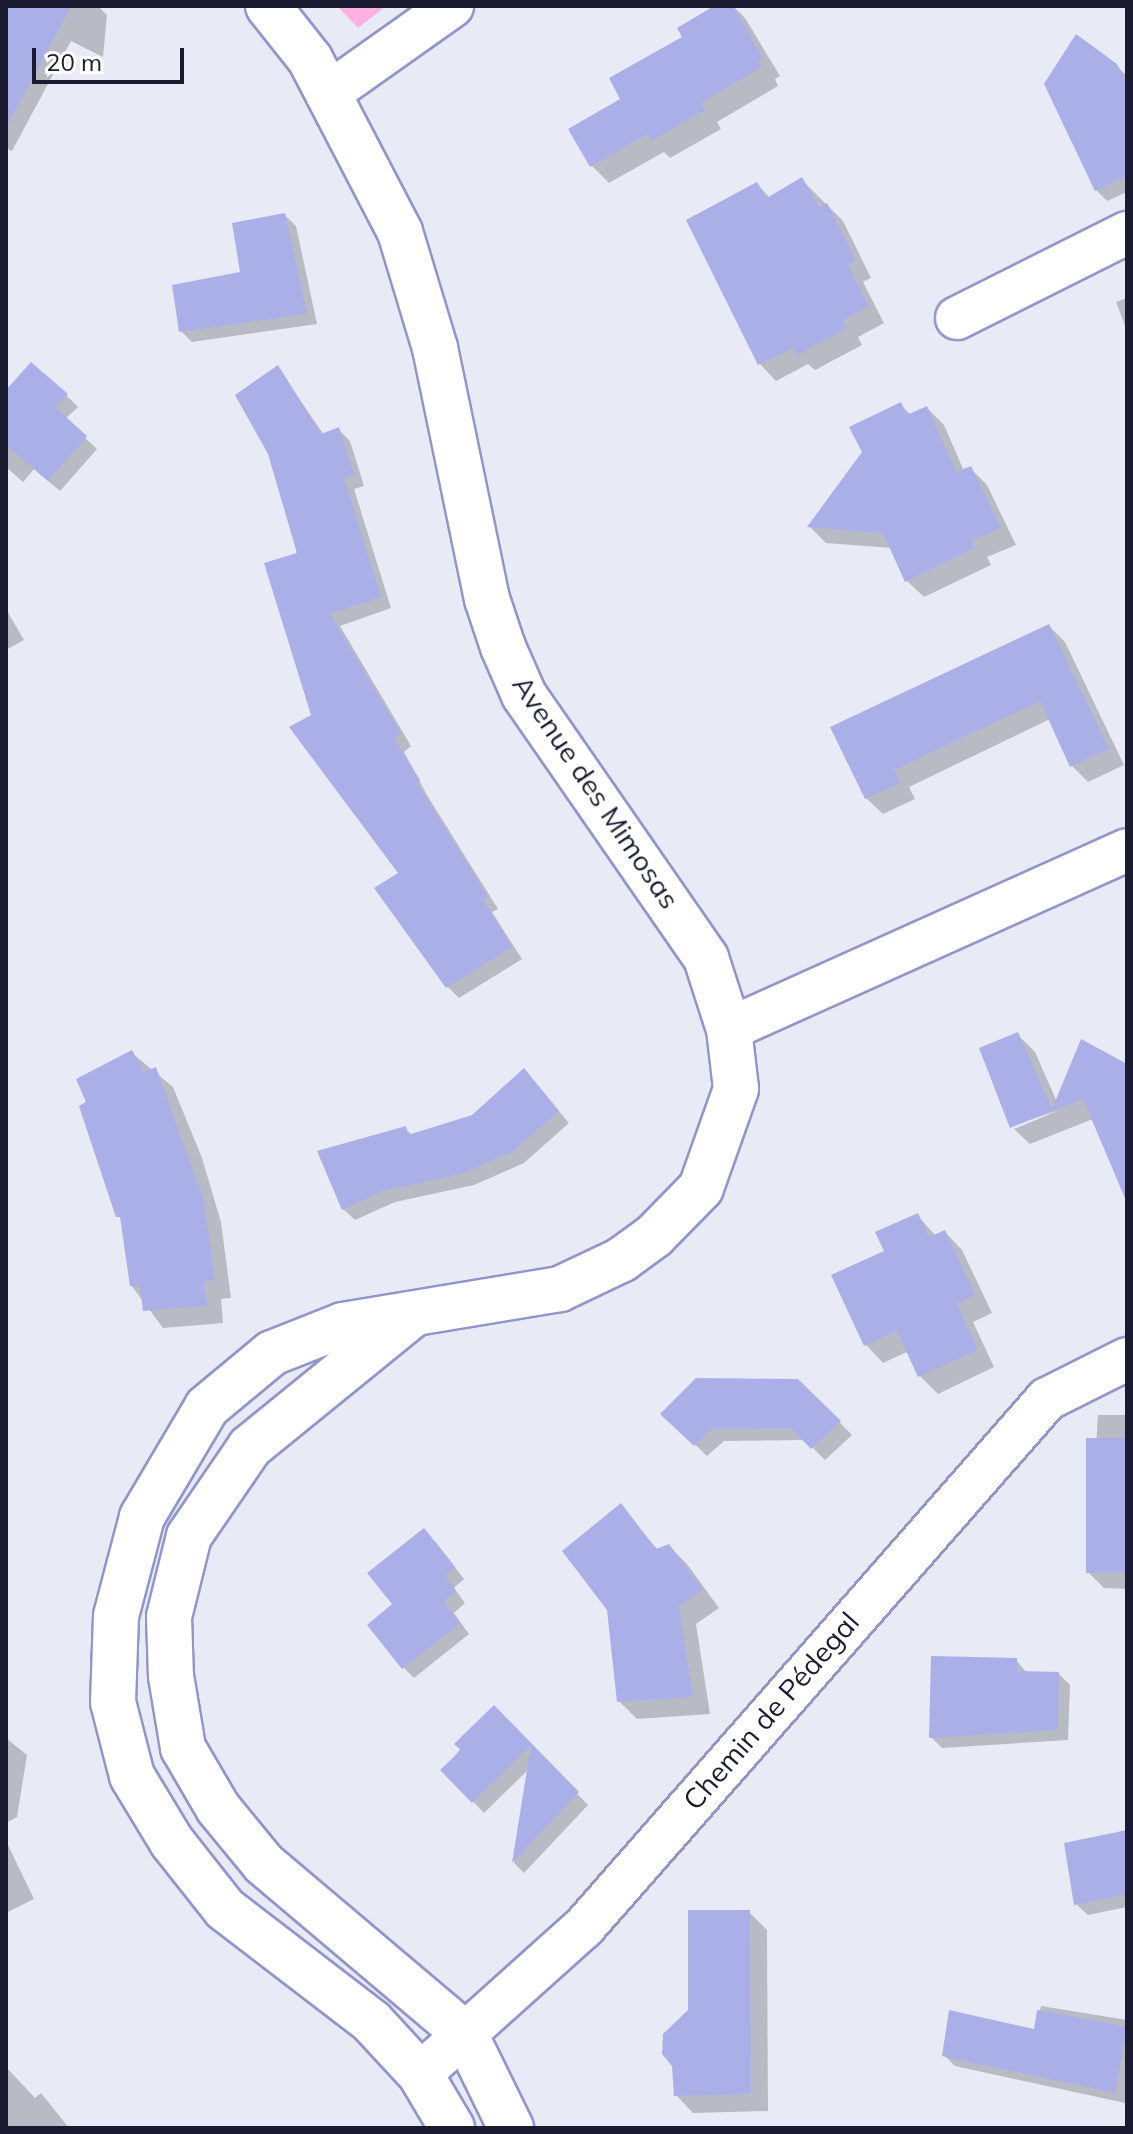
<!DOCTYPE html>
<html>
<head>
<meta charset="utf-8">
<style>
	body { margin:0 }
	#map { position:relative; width:1133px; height:2134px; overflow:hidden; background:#e8eaf6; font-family:Mulish,sans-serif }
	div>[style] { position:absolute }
	.green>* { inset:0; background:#fdb1e2 }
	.shadow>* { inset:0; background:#0003 }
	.building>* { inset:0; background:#aaafe8; transform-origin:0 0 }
	.roads { filter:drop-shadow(2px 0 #9095cc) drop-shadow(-2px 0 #9095cc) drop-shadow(0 2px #9095cc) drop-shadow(0 -2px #9095cc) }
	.minor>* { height:42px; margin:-21px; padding:0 21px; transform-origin:21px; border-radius:21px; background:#fff }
	.tertiary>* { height:44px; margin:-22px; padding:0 22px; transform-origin:22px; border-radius:22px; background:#fff }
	span { translate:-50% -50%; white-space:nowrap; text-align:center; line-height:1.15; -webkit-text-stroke:7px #fff; paint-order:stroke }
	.street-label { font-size:28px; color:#1a1b30 }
	.frame { position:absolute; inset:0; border:8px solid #1a1b30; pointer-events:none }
	.scale { position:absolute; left:32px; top:48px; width:152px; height:36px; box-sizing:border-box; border:4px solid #1a1b30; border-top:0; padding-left:10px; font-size:24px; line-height:28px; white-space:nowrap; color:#1a1b30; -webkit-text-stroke:6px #fff; paint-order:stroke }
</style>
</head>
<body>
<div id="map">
	<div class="green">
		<div style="clip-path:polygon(337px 6px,386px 6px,358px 28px)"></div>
	</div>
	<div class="shadow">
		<div style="clip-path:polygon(6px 6px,98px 6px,107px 15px,103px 57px,71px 41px,12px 151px,6px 148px)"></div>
		<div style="clip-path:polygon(718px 6px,733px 6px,745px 18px,780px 76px,775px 79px,778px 86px,717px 122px,721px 129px,670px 158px,664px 152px,609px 183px,591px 165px,623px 100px)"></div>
		<div style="clip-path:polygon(1116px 65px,1127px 76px,1127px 192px,1107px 201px,1096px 190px)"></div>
		<div style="clip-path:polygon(802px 180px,843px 221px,871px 278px,863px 282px,884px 323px,858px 337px,862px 345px,815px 370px,808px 364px,776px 381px,760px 364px,688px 221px,757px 184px,770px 198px)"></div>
		<div style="clip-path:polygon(285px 215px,296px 226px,317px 324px,192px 342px,181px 331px,242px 273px)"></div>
		<div style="clip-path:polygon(1127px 298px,1127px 331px,1116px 302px)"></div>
		<div style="clip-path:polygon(278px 368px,324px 435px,338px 429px,350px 441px,364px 486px,354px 489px,391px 608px,340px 626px,411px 746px,404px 752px,427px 795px,498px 909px,492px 912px,522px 959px,459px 998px,447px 986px,401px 873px,313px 716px)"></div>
		<div style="clip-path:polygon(6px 393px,66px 395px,78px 407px,65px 419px,97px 449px,60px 491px,34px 469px,23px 482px,6px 467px)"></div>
		<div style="clip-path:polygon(900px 404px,911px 415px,927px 408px,944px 425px,964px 471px,970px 468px,987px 485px,1016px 545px,987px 557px,991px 565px,924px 597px,907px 581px,892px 548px,826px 543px,810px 527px)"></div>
		<div style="clip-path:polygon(6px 609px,24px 640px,6px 650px)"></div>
		<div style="clip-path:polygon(1049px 626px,1065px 642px,1124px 765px,1088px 782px,1072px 766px,1050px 719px,909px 787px,915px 799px,883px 814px,866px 798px,833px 728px)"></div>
		<div style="clip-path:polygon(1017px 1034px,1035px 1052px,1057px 1102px,1127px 1067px,1127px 1171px,1093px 1119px,1030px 1144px,1014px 1129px,1057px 1111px,1012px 1125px)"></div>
		<div style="clip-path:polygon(132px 1053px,173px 1087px,202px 1158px,221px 1222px,231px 1298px,221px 1299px,223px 1323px,163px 1328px,131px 1285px,123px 1221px,89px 1103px)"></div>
		<div style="clip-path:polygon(535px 1083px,569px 1123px,524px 1163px,474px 1185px,395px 1202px,355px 1220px,343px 1209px,405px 1128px,413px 1136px,473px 1117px)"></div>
		<div style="clip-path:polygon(917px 1215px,936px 1236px,945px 1232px,962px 1250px,992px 1313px,973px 1322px,994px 1367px,938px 1394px,920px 1376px,909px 1351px,883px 1363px,866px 1345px,886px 1252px)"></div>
		<div style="clip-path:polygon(798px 1381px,852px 1435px,825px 1460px,805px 1440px,724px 1441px,707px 1456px,663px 1414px)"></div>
		<div style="clip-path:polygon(1098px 1415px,1127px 1415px,1127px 1589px,1104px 1588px,1088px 1572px)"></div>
		<div style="clip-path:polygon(620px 1506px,658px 1550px,669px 1546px,687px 1564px,719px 1608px,696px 1624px,710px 1714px,637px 1719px,619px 1701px)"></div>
		<div style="clip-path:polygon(435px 1541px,464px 1579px,454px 1588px,465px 1603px,454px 1613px,469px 1634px,414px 1678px,403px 1667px,394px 1604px)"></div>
		<div style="clip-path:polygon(1016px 1660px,1027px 1673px,1059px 1674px,1070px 1685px,1068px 1740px,942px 1748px,931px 1737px)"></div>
		<div style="clip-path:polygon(494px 1708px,588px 1805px,524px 1873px,514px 1863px,529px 1769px,484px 1813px,443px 1770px)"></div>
		<div style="clip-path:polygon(6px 1738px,27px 1755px,17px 1817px,6px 1823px)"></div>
		<div style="clip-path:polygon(1127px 1832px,1127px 1907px,1088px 1915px,1076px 1904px)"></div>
		<div style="clip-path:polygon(6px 1841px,34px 1899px,6px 1913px)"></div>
		<div style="clip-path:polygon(749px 1912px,767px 1930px,768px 2111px,693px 2113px,676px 2095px,690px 2010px)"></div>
		<div style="clip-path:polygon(1041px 2006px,1127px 2020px,1125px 2103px,955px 2066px,944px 2055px,1035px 2031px)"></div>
		<div style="clip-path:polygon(6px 2067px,35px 2098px,41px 2093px,69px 2128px,6px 2128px)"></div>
	</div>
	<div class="building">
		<div style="clip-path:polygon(6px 6px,71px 6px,6px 128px)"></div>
		<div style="clip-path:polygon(714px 6px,733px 6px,763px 58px,758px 61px,762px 67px,701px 103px,705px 110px,651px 141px,647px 134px,590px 167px,568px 129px,620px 99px,609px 78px,682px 37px,677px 28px)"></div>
		<div style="clip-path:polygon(1076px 34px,1117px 64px,1127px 83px,1127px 176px,1095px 191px,1044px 84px)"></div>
		<div style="clip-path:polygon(802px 177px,819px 207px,827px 203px,856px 261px,848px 265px,869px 306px,843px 320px,847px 328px,797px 355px,793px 348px,758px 365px,686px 220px,757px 182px,767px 198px)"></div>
		<div style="clip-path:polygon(285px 213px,307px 314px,179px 332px,172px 285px,240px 272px,232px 223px)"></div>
		<div style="clip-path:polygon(31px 362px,68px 394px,55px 407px,87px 436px,48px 481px,6px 445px,6px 390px)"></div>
		<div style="clip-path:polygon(278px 365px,321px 434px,339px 427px,354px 474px,344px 478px,381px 597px,330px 614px,401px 734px,394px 739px,420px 780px,417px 783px,488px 897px,483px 900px,512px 947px,446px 988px,374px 888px,398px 873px,289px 727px,311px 715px,264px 563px,297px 553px,268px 454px,235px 395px)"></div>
		<div style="clip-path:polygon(901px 402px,907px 415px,927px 406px,956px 472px,971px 466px,1001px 528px,972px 540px,975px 548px,905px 582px,883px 533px,807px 527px,862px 452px,849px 427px)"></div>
		<div style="clip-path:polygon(1049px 624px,1109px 749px,1070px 767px,1040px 701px,894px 770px,900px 783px,865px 799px,830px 727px)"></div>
		<div style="clip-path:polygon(1018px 1032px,1052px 1109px,1081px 1039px,1127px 1064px,1127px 1203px,1083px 1099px,1010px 1128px,979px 1048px)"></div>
		<div style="clip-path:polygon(132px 1050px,144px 1072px,156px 1067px,204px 1202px,215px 1280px,204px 1282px,207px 1306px,143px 1311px,140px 1286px,130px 1286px,120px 1217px,116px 1217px,79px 1106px,86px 1102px,76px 1079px)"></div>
		<div style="clip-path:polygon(524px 1068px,559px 1111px,512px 1152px,461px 1174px,383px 1191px,342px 1210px,317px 1151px,406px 1126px,408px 1135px,472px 1115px)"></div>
		<div style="clip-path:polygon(918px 1213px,929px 1237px,945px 1230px,975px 1295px,957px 1304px,978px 1350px,918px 1377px,897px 1331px,864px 1346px,831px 1275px,884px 1251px,875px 1232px)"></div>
		<div style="clip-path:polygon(696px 1378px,798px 1379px,841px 1421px,811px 1449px,791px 1428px,711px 1429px,694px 1446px,660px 1414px)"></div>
		<div style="left:1086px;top:1438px;width:41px;height:135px"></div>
		<div style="clip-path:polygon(621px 1503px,656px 1549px,669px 1544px,703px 1590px,679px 1606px,693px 1697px,617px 1702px,607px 1610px,562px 1551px)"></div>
		<div style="clip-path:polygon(424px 1528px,455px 1567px,445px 1576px,456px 1591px,444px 1602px,460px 1623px,402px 1669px,367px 1625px,392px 1604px,367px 1573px)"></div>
		<div style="clip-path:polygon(931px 1656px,1017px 1658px,1017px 1671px,1059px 1672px,1058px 1730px,929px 1738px)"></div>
		<div style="clip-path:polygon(494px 1705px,579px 1792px,512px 1863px,531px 1745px,472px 1803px,440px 1770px,461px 1750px,454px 1744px)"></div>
		<div style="clip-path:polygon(1127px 1830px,1127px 1894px,1074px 1905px,1064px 1843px)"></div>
		<div style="clip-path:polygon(688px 1910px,750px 1910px,751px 2094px,674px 2096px,672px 2066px,662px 2054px,663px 2034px,688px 2010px)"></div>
		<div style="clip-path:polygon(949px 2010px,1034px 2029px,1037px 2010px,1127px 2027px,1115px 2093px,942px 2056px)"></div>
	</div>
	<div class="roads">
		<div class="minor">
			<div style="left:329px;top:93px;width:151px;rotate:-35.3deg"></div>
			<div style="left:957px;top:318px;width:190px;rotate:-26.6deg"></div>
			<div style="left:729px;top:1029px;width:436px;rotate:-24.2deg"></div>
			<div style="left:420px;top:2074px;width:220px;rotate:-41.9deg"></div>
			<div style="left:584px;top:1927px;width:702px;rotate:-48.75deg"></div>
			<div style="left:1047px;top:1399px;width:89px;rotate:-26.6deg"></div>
		</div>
		<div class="tertiary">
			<div style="left:268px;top:6px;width:68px;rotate:51.6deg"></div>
			<div style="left:310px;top:59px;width:195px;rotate:62.5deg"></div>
			<div style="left:400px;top:232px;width:121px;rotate:73.2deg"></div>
			<div style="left:435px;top:348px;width:256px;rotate:78.3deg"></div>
			<div style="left:487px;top:599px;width:51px;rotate:71.6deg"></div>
			<div style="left:503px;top:647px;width:52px;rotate:66.4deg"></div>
			<div style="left:524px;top:695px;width:320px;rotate:55.3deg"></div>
			<div style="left:706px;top:958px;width:75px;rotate:72.1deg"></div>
			<div style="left:729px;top:1029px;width:60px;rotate:83.3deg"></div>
			<div style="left:736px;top:1089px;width:105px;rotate:109.5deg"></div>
			<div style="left:701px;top:1188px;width:67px;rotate:134.4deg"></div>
			<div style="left:654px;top:1236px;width:41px;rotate:144deg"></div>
			<div style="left:621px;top:1260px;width:68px;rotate:154.6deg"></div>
			<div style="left:560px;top:1289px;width:220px;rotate:170.6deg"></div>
			<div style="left:343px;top:1325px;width:76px;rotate:158.5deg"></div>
			<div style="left:272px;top:1353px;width:85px;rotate:140.3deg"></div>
			<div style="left:207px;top:1407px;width:128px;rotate:120.6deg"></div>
			<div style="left:142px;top:1517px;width:102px;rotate:104.7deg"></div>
			<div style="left:116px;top:1616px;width:86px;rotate:92deg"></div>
			<div style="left:113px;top:1702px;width:76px;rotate:75.6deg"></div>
			<div style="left:132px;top:1776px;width:77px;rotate:58.8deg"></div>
			<div style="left:172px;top:1842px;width:85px;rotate:51.7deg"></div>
			<div style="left:225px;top:1909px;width:185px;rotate:37.5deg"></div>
			<div style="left:372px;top:2022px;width:71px;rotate:47.3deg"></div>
			<div style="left:420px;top:2074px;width:63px;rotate:59.3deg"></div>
			<div style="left:411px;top:1316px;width:208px;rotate:140.9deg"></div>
			<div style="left:250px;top:1447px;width:108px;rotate:124.4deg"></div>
			<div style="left:189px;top:1536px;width:83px;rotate:103.9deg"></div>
			<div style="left:169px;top:1617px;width:59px;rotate:88.1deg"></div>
			<div style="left:171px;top:1676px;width:73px;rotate:80.5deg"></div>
			<div style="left:183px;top:1748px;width:69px;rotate:59.7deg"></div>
			<div style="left:218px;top:1808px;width:72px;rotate:50.6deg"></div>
			<div style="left:264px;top:1864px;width:263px;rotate:40.2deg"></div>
			<div style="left:465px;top:2034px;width:105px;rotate:63.9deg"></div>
		</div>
	</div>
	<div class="street-label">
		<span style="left:596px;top:792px;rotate:56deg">Avenue des Mimosas</span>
		<span style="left:771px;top:1711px;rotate:-49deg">Chemin de Pédegal</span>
	</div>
	<div class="frame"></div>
	<div class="scale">20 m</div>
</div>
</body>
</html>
